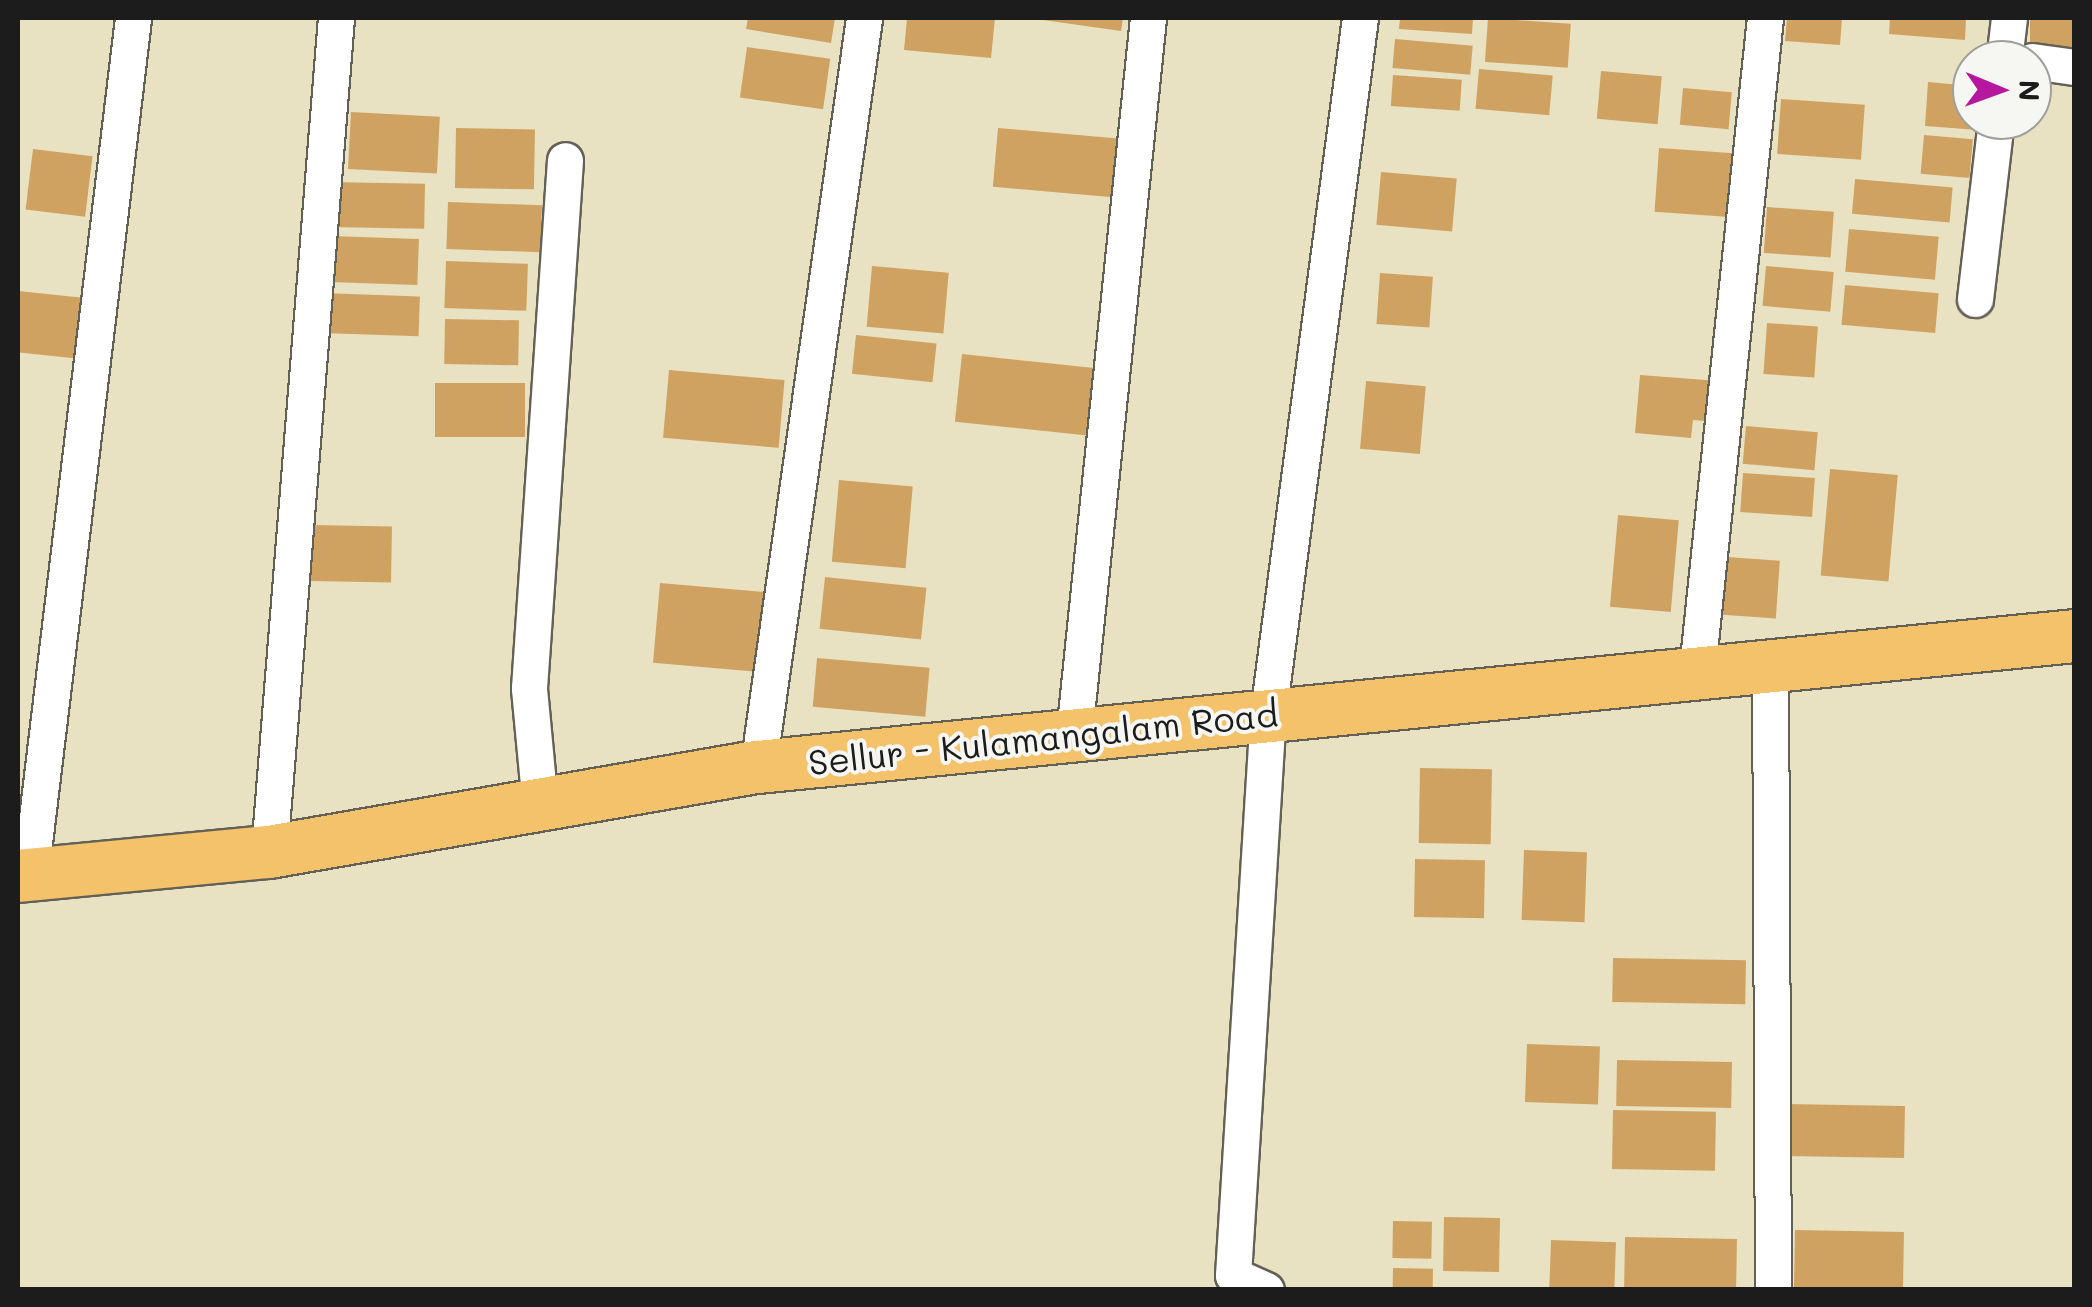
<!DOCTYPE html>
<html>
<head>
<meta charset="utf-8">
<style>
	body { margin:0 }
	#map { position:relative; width:2092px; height:1307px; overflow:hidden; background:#e8e2c2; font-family:Mali,sans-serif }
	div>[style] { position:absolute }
	.building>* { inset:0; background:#d0a262; transform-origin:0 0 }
	.roads { filter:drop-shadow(2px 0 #636156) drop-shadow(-2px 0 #636156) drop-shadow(0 2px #636156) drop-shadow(0 -2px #636156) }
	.street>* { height:35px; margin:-17.5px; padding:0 17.5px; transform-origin:17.5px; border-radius:17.5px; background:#fff }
	.primary>* { height:52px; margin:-26px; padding:0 26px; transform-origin:26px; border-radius:26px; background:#f3c26a }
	span { translate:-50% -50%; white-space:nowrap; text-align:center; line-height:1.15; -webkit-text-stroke:8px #f6f6f2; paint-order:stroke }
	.street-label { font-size:35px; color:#1c1c1c }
	.frame { position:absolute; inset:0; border:20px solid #1c1c1c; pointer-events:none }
	.north { position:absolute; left:1952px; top:40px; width:100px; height:100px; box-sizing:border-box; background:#f6f6f2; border:2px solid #9f9f9c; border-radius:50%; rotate:91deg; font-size:28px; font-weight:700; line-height:40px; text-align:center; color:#1c1c1c }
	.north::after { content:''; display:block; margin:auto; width:35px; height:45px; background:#b5179e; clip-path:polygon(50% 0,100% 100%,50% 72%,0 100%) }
</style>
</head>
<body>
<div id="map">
	<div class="building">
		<div style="clip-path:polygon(748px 18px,835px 18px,831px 43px,746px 29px)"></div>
		<div style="clip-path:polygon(907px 18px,995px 18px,991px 58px,904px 50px)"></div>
		<div style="clip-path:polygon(1029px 18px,1123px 18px,1121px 31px)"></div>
		<div style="clip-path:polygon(1400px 18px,1473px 18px,1472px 34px,1399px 29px)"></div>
		<div style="left:1488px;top:18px;width:83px;height:44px;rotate:4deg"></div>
		<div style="clip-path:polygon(1787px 18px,1842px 18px,1840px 45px,1785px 41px)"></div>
		<div style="clip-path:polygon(1890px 18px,1966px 18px,1965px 40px,1889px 34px)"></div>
		<div style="left:2030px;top:18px;width:44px;height:29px"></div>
		<div style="left:1395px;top:39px;width:78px;height:29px;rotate:5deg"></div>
		<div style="left:747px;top:47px;width:84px;height:51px;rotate:8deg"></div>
		<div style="left:1479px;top:69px;width:74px;height:40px;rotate:5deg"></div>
		<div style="left:1601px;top:71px;width:61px;height:48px;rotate:5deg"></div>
		<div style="left:1393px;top:75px;width:69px;height:31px;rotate:4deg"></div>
		<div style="clip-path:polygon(1928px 82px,1972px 86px,1978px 130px,1925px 126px)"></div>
		<div style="left:1683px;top:88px;width:49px;height:37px;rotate:5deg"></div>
		<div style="left:1781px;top:99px;width:84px;height:55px;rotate:4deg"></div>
		<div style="left:351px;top:112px;width:89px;height:57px;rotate:3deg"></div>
		<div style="left:456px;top:128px;width:79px;height:60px;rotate:1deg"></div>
		<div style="left:998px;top:128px;width:129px;height:59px;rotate:5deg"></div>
		<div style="left:1924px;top:135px;width:49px;height:39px;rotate:5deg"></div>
		<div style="left:1659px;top:148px;width:75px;height:64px;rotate:4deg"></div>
		<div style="left:33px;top:149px;width:60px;height:61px;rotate:7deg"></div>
		<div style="left:1381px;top:172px;width:76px;height:53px;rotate:5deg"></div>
		<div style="left:1855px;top:179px;width:98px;height:35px;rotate:5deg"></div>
		<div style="left:329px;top:182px;width:96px;height:45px;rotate:1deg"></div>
		<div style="left:448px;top:202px;width:94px;height:47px;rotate:2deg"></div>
		<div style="left:1767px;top:207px;width:67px;height:46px;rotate:4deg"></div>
		<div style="left:1849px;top:229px;width:90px;height:43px;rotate:5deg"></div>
		<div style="left:330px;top:236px;width:89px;height:46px;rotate:2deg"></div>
		<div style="left:446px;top:261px;width:82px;height:47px;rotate:2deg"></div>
		<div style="left:872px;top:266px;width:77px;height:61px;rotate:5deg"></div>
		<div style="left:1766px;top:266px;width:68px;height:40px;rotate:5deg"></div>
		<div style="left:1380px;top:273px;width:53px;height:51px;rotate:4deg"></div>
		<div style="left:1845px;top:285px;width:94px;height:40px;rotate:5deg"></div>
		<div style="left:18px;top:291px;width:63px;height:61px;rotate:6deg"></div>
		<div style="left:323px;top:293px;width:97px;height:40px;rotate:2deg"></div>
		<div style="left:445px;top:319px;width:74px;height:45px;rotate:1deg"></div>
		<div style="left:1767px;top:323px;width:51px;height:51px;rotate:4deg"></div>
		<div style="left:856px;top:335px;width:81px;height:39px;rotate:6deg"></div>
		<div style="left:962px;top:354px;width:133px;height:68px;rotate:6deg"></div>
		<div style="left:669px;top:370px;width:116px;height:68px;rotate:5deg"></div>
		<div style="clip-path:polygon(1640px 375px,1719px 381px,1716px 422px,1693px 420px,1691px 438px,1635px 433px)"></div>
		<div style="left:1366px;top:381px;width:60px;height:68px;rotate:5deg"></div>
		<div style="left:525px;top:383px;width:54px;height:90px;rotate:90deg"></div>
		<div style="left:1746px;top:426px;width:72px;height:38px;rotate:5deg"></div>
		<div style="left:1830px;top:469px;width:68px;height:107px;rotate:5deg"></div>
		<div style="left:1743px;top:473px;width:72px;height:39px;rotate:4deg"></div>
		<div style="left:839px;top:480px;width:74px;height:82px;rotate:5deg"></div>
		<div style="left:1618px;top:515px;width:61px;height:92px;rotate:5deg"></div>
		<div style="left:312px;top:525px;width:80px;height:56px;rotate:1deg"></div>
		<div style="left:1727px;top:557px;width:53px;height:58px;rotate:4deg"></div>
		<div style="left:825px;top:577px;width:102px;height:52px;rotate:6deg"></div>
		<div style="left:660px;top:583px;width:107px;height:80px;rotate:5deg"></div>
		<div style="left:817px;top:658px;width:113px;height:49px;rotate:5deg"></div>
		<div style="left:1420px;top:768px;width:72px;height:75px;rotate:1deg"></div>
		<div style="left:1524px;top:850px;width:63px;height:70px;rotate:2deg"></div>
		<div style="left:1415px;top:859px;width:70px;height:58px;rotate:1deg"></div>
		<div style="left:1613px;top:958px;width:133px;height:44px;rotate:1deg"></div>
		<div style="left:1527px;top:1044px;width:73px;height:58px;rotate:2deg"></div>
		<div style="left:1617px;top:1060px;width:115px;height:46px;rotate:1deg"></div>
		<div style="left:1785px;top:1104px;width:120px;height:52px;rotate:1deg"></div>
		<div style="left:1613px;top:1110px;width:103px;height:59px;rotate:1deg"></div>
		<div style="left:1444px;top:1217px;width:56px;height:54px;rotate:1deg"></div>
		<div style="left:1393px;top:1221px;width:39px;height:37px;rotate:1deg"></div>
		<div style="left:1795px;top:1230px;width:109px;height:60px;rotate:1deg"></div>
		<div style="left:1625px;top:1237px;width:112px;height:53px;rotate:1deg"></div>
		<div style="left:1551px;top:1240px;width:65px;height:50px;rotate:2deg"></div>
		<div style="left:1393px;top:1268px;width:40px;height:22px;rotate:1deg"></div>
	</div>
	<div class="roads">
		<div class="street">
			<div style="left:2004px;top:60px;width:42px;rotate:-83.2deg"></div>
			<div style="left:2032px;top:61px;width:42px;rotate:8.1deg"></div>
			<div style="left:1975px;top:299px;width:180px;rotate:-83.3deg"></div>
			<div style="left:1770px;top:662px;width:628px;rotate:89.73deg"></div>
			<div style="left:1697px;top:670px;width:656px;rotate:-84.05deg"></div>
			<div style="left:1074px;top:734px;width:720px;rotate:-84.1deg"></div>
			<div style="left:758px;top:767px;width:756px;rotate:-81.94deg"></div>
			<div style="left:540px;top:805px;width:118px;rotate:-95.4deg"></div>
			<div style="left:529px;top:688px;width:529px;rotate:-86.1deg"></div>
			<div style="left:269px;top:852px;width:837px;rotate:-85.41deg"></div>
			<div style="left:30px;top:876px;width:864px;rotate:-83.15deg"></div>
			<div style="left:1266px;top:1290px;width:36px;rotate:-156deg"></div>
			<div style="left:1233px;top:1275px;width:563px;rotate:-86.44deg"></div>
			<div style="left:1268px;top:713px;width:701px;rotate:-82.46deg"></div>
		</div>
		<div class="primary">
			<div style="left:18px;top:876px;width:252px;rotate:-5.5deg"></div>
			<div style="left:269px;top:852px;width:496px;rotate:-9.9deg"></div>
			<div style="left:758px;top:767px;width:1323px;rotate:-5.68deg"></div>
		</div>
	</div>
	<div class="street-label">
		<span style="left:1043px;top:737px;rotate:-6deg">Sellur - Kulamangalam Road</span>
	</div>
	<div class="frame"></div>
	<div class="north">N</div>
</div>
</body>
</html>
